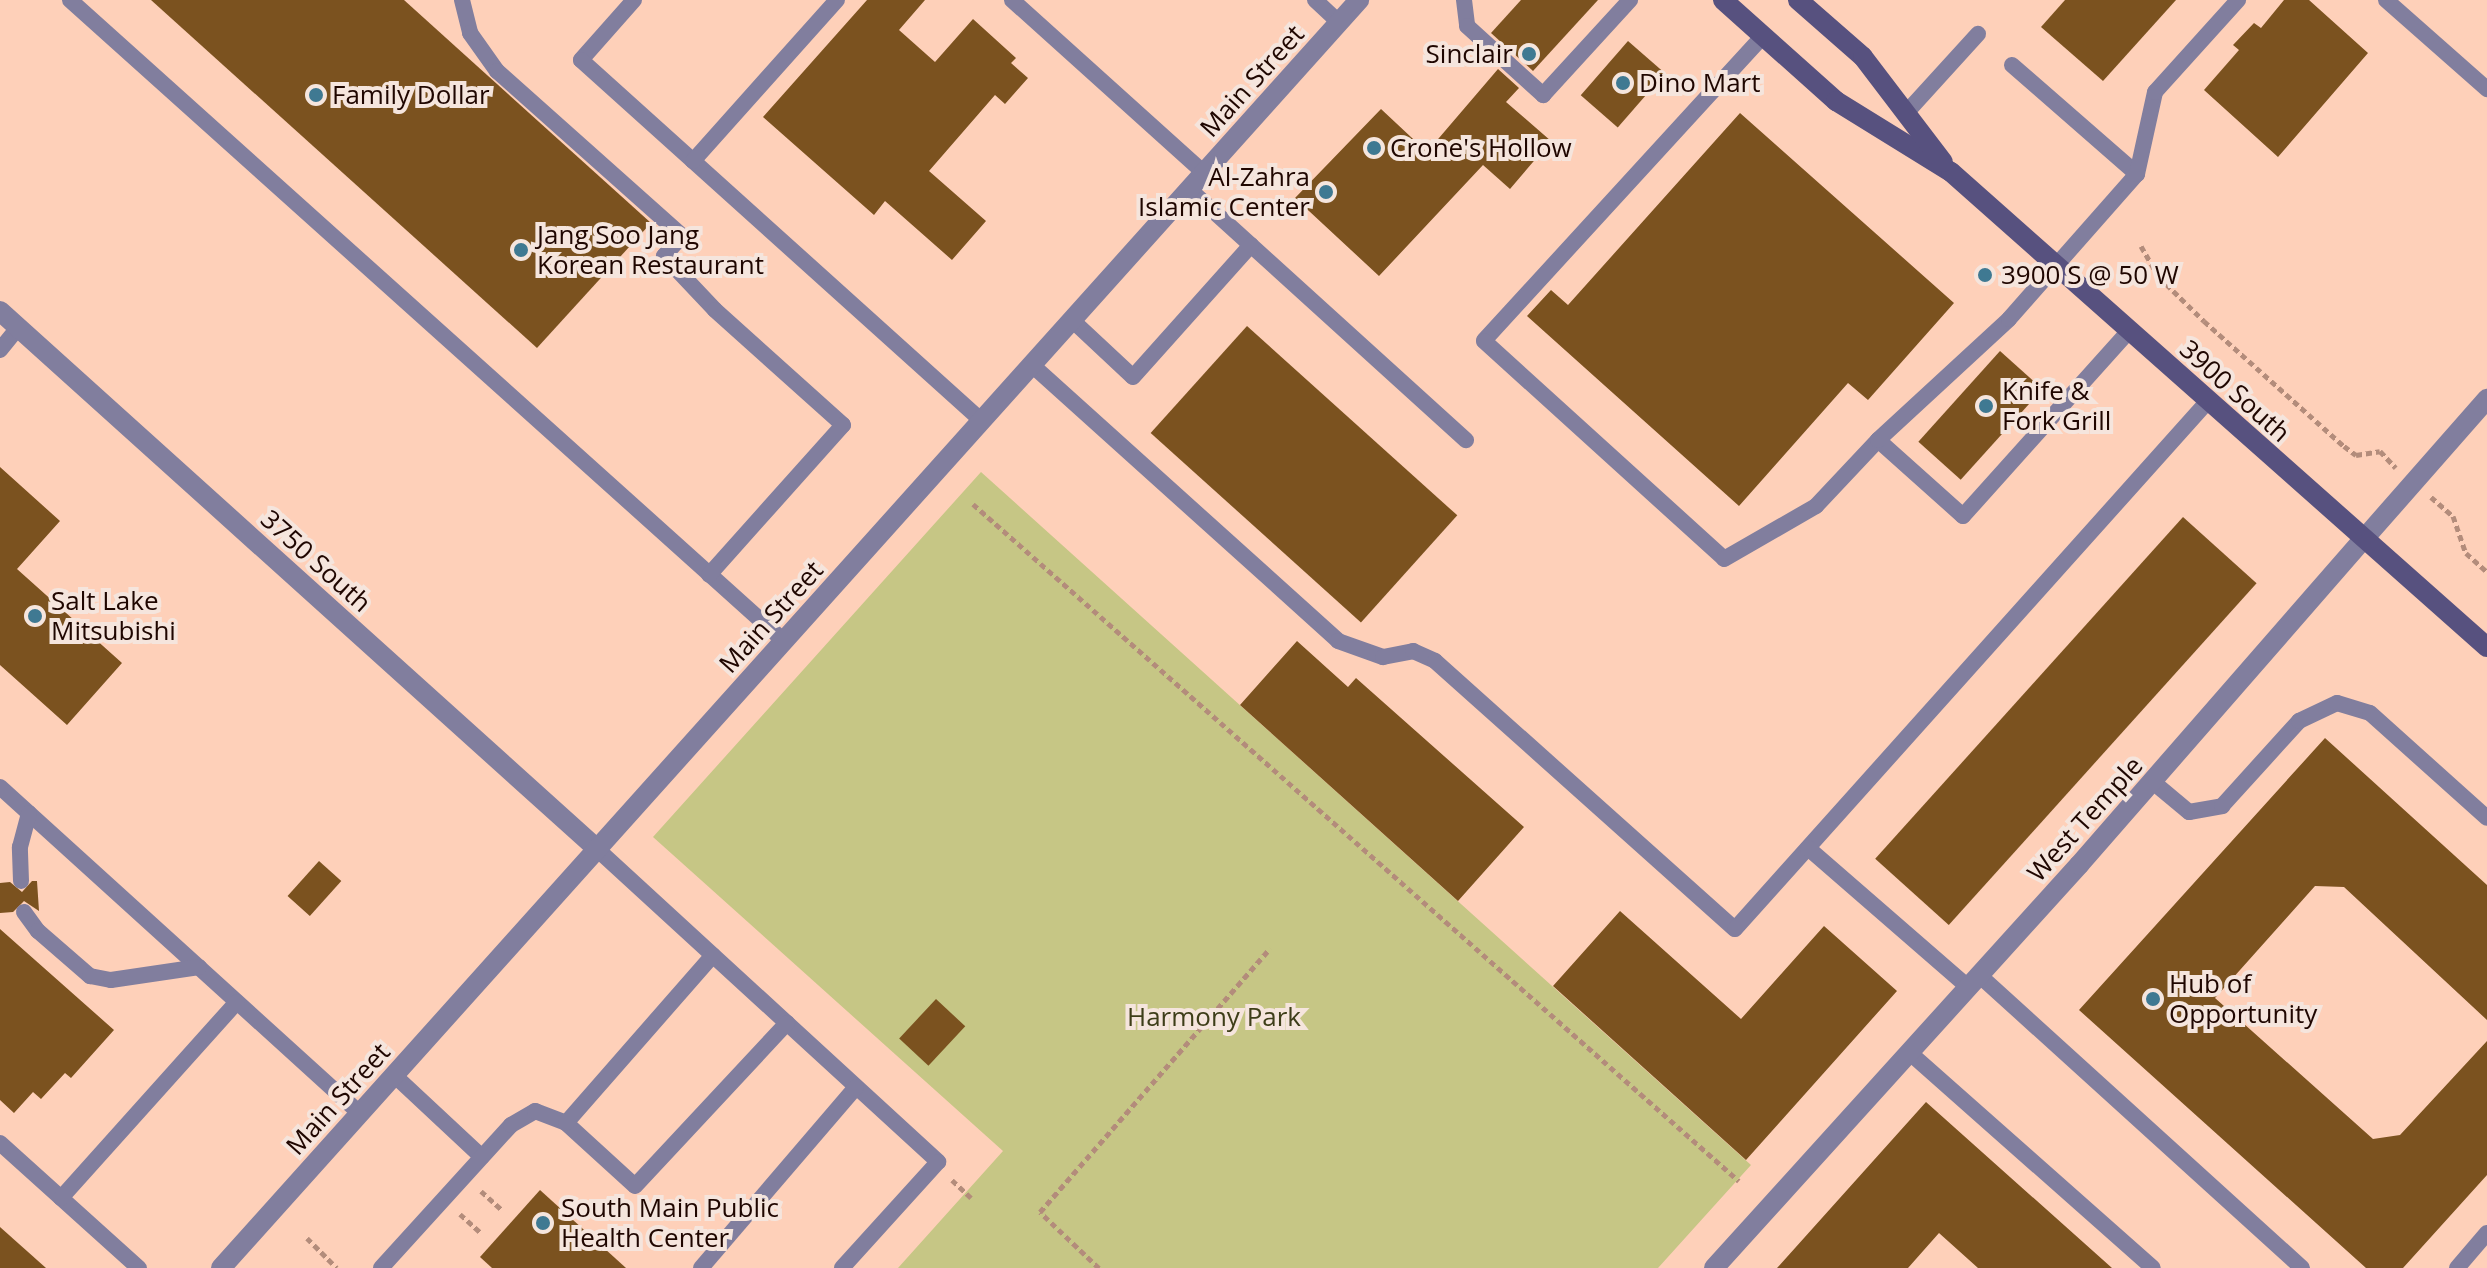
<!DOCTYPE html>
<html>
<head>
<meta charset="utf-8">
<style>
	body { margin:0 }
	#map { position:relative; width:2487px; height:1268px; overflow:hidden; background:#fed0b9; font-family:"Open Sans",sans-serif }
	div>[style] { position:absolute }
	.green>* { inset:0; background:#c6c685 }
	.building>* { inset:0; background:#7b521f; transform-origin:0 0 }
	.path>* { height:5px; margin-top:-2.5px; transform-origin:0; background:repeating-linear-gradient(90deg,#b38c7b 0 6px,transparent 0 10px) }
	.service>* { height:16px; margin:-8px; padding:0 8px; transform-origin:8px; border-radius:8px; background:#817e9e }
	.minor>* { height:20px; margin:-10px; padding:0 10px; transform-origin:10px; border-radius:10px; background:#817e9e }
	.tertiary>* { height:20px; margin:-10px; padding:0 10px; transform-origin:10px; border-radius:10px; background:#817e9e }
	.secondary>* { height:20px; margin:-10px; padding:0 10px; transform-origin:10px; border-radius:10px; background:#57517f }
	.dots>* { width:22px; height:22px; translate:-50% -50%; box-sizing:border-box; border:4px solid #f5e5dd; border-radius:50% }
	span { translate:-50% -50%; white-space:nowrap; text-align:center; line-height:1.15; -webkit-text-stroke:8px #f5e5dd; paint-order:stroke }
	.poi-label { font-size:26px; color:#1f0600 }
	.right { translate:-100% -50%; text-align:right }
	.left { translate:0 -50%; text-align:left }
	.street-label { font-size:26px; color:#1f0600 }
	.park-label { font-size:26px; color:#3e3e19 }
</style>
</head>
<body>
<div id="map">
	<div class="green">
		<div style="clip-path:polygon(981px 472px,1751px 1165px,1658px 1268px,898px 1268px,1003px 1151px,653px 837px)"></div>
	</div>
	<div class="building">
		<div style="clip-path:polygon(151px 0,404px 0,651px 223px,537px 348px)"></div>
		<div style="clip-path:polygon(867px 0,925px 0,899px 30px,935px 62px,973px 19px,1016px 58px,1011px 63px,1028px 78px,1005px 104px,995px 95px,929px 171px,986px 221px,952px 260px,885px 201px,874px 215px,763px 117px)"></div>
		<div style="clip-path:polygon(1521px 0,1598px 0,1533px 71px,1491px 33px)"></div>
		<div style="clip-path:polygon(2065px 0,2176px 0,2103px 81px,2041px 27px)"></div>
		<div style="clip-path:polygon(2284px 0,2309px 0,2368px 53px,2278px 157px,2204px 90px,2239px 50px,2233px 45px,2254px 23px,2261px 28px)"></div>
		<div style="left:1628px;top:41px;width:49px;height:72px;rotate:41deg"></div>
		<div style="clip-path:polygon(1498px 69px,1519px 88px,1506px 102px,1551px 141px,1510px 189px,1483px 165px,1379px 276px,1295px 198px,1381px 109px,1427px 152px)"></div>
		<div style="clip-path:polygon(1740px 113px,1954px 303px,1868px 400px,1848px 383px,1739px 506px,1527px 316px,1551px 290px,1568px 305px)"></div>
		<div style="left:1247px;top:326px;width:283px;height:144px;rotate:42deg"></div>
		<div style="left:2000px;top:351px;width:57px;height:122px;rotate:42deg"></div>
		<div style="clip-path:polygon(0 467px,60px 521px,17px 569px,122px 663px,67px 725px,0 665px)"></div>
		<div style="left:2183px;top:517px;width:99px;height:460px;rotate:42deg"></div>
		<div style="clip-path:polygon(1297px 641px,1348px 687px,1356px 678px,1524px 827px,1458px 901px,1240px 705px)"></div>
		<div style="clip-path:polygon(2325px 738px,2487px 885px,2487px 1020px,2344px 887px,2315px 886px,2215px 998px,2373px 1139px,2400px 1135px,2487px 1041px,2487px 1175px,2403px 1268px,2366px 1268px,2079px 1010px)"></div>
		<div style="left:319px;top:861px;width:30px;height:47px;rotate:42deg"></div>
		<div style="clip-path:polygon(32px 881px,37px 881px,39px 911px,24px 901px,13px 912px,0 913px,0 883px,10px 882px,22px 892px)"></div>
		<div style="clip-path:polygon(1620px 911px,1741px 1019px,1824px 926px,1897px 991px,1746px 1160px,1553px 986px)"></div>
		<div style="clip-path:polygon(0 929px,114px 1030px,71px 1078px,65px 1073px,41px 1099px,33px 1092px,14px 1113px,0 1100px)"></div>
		<div style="left:936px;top:999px;width:40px;height:54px;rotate:43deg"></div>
		<div style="clip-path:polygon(1926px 1102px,2112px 1268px,1978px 1268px,1939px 1233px,1908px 1268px,1777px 1268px)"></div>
		<div style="clip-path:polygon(540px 1190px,626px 1268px,492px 1268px,480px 1257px)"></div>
		<div style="clip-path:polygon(0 1227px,46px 1268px,0 1268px)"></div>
	</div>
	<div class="path">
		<div style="left:2141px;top:246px;width:36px;rotate:60deg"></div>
		<div style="left:2159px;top:277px;width:63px;rotate:44.4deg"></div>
		<div style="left:2204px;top:321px;width:188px;rotate:41.8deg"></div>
		<div style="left:2344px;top:446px;width:15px;rotate:37deg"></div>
		<div style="left:2356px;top:455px;width:24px;rotate:-9deg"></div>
		<div style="left:2380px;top:451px;width:23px;rotate:47deg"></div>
		<div style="left:2431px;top:497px;width:29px;rotate:41deg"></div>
		<div style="left:2453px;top:516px;width:39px;rotate:71deg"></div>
		<div style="left:2466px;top:553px;width:28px;rotate:42deg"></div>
		<div style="left:973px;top:504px;width:1022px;rotate:41.47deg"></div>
		<div style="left:952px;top:1180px;width:26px;rotate:43deg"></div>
		<div style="left:481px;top:1191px;width:27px;rotate:42deg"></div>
		<div style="left:460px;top:1214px;width:27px;rotate:42deg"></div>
		<div style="left:307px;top:1238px;width:42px;rotate:45deg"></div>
		<div style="left:1099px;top:1268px;width:81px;rotate:-136.5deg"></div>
		<div style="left:1040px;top:1212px;width:350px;rotate:-48.9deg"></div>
	</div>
	<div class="service">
		<div style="left:70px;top:0;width:960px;rotate:41.92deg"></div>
		<div style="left:462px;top:0;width:34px;rotate:76deg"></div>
		<div style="left:470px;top:33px;width:47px;rotate:54.6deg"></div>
		<div style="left:497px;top:71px;width:248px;rotate:41.7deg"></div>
		<div style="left:682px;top:236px;width:27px;rotate:132deg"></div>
		<div style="left:664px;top:256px;width:74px;rotate:46.6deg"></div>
		<div style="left:715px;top:310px;width:172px;rotate:41.9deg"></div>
		<div style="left:843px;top:425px;width:201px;rotate:131.8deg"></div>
		<div style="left:634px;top:0;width:80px;rotate:131.5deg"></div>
		<div style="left:581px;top:60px;width:540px;rotate:42deg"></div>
		<div style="left:1012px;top:0;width:258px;rotate:42deg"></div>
		<div style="left:1315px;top:0;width:33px;rotate:43deg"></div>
		<div style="left:1464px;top:0;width:26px;rotate:83deg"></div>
		<div style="left:1467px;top:26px;width:103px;rotate:42.2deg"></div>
		<div style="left:1543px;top:95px;width:129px;rotate:-47.5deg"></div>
		<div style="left:2386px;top:0;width:135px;rotate:41.4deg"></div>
		<div style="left:1763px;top:36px;width:413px;rotate:132.5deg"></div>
		<div style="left:1484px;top:341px;width:324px;rotate:42.2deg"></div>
		<div style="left:1724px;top:559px;width:106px;rotate:-29.9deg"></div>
		<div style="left:1816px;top:506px;width:91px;rotate:-46.8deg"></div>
		<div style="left:1878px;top:440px;width:114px;rotate:41.8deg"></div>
		<div style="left:1963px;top:516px;width:249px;rotate:-48.1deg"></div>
		<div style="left:2012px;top:65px;width:166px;rotate:41.1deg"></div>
		<div style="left:1906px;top:113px;width:107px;rotate:-47.7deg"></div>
		<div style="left:693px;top:161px;width:216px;rotate:-48.2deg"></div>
		<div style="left:1189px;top:189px;width:374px;rotate:42.2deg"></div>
		<div style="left:1072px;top:320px;width:83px;rotate:43.1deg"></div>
		<div style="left:1133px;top:377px;width:177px;rotate:-48.2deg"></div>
		<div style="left:0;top:350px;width:28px;rotate:-51deg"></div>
		<div style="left:1032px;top:365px;width:412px;rotate:42deg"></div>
		<div style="left:1338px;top:641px;width:48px;rotate:19.6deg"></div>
		<div style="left:1383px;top:657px;width:31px;rotate:-11deg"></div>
		<div style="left:1413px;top:651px;width:24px;rotate:24deg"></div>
		<div style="left:1435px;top:661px;width:402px;rotate:41.8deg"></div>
		<div style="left:1735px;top:929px;width:709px;rotate:-48.14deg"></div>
		<div style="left:1878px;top:440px;width:178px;rotate:-42.7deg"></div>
		<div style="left:2009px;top:319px;width:193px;rotate:-48.6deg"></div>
		<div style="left:2137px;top:174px;width:84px;rotate:-77.6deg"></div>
		<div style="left:2155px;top:92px;width:124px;rotate:-47.9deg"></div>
		<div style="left:2153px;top:782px;width:47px;rotate:39.8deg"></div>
		<div style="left:2189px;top:812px;width:34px;rotate:-10deg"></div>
		<div style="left:2222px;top:806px;width:115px;rotate:-47.8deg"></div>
		<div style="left:2299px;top:721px;width:42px;rotate:-25.3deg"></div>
		<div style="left:2337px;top:703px;width:34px;rotate:17deg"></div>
		<div style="left:2370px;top:713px;width:157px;rotate:41.9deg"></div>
		<div style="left:0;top:787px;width:486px;rotate:42.2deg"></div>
		<div style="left:1808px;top:848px;width:212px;rotate:41deg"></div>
		<div style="left:597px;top:849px;width:463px;rotate:42.5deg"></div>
		<div style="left:938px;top:1162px;width:143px;rotate:132.2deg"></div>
		<div style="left:21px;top:881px;width:34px;rotate:-92deg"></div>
		<div style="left:20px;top:847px;width:35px;rotate:-75deg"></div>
		<div style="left:24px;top:912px;width:24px;rotate:54deg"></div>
		<div style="left:38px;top:931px;width:69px;rotate:40.9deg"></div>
		<div style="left:90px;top:976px;width:21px;rotate:11deg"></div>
		<div style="left:111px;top:980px;width:89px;rotate:-8.4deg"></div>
		<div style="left:1979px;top:975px;width:436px;rotate:42.2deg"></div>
		<div style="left:1910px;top:1053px;width:324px;rotate:41.5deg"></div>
		<div style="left:394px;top:1075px;width:120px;rotate:43deg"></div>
		<div style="left:566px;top:1123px;width:93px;rotate:42.4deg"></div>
		<div style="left:635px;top:1186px;width:223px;rotate:-47deg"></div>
		<div style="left:0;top:1143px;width:187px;rotate:42deg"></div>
		<div style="left:61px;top:1198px;width:263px;rotate:-48.1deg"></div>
		<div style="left:381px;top:1268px;width:193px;rotate:-47.7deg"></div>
		<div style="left:511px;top:1125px;width:28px;rotate:-30deg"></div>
		<div style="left:535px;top:1111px;width:33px;rotate:21deg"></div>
		<div style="left:566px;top:1123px;width:223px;rotate:-48.8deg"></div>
		<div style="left:701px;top:1268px;width:238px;rotate:-49.4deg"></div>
		<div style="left:2457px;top:1268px;width:46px;rotate:-49.4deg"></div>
	</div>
	<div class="minor">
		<div style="left:0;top:311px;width:804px;rotate:42.02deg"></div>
		<div style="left:2363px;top:540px;width:188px;rotate:-48.7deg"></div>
	</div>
	<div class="tertiary">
		<div style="left:221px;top:1268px;width:1704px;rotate:-48.09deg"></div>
		<div style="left:1714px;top:1268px;width:544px;rotate:-47.83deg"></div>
		<div style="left:2079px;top:865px;width:432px;rotate:-48.9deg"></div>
	</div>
	<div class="secondary">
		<div style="left:1723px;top:0;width:152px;rotate:41.8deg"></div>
		<div style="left:1836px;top:101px;width:135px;rotate:31.7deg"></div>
		<div style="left:1951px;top:172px;width:716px;rotate:41.55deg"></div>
		<div style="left:1798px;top:0;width:86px;rotate:41.2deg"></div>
		<div style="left:1863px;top:57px;width:132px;rotate:52.7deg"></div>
	</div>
	<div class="dots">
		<div style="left:1529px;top:54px;background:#3f7992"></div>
		<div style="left:1623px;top:83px;background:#3f7992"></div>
		<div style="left:316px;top:95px;background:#3f7992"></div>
		<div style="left:1374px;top:148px;background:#3f7992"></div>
		<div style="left:1326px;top:192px;background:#3f7992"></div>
		<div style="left:521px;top:250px;background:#3f7992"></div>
		<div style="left:1985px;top:275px;background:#3f7992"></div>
		<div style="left:1986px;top:406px;background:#3f7992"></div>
		<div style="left:35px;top:616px;background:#3f7992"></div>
		<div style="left:2153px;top:999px;background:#3f7992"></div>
		<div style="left:543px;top:1223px;background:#3f7992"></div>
	</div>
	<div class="poi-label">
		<span class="right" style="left:1513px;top:54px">Sinclair</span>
		<span class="left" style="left:1639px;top:83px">Dino Mart</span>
		<span class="left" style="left:332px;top:95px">Family Dollar</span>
		<span class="left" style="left:1390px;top:148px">Crone's Hollow</span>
		<span class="right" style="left:1310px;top:192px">Al-Zahra<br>Islamic Center</span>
		<span class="left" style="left:537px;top:250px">Jang Soo Jang<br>Korean Restaurant</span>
		<span class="left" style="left:2001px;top:275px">3900 S @ 50 W</span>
		<span class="left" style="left:2002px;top:406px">Knife &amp;<br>Fork Grill</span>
		<span class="left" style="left:51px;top:616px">Salt Lake<br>Mitsubishi</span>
		<span class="left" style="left:2169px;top:999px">Hub of<br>Opportunity</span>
		<span class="left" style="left:561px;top:1223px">South Main Public<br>Health Center</span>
	</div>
	<div class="street-label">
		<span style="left:1252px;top:81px;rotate:-48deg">Main Street</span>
		<span style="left:2235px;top:391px;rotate:42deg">3900 South</span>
		<span style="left:316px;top:561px;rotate:42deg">3750 South</span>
		<span style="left:771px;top:617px;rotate:-48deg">Main Street</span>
		<span style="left:2085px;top:819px;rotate:-48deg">West Temple</span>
		<span style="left:338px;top:1099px;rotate:-48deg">Main Street</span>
	</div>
	<div class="park-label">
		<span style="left:1214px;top:1017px">Harmony Park</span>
	</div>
</div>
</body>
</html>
